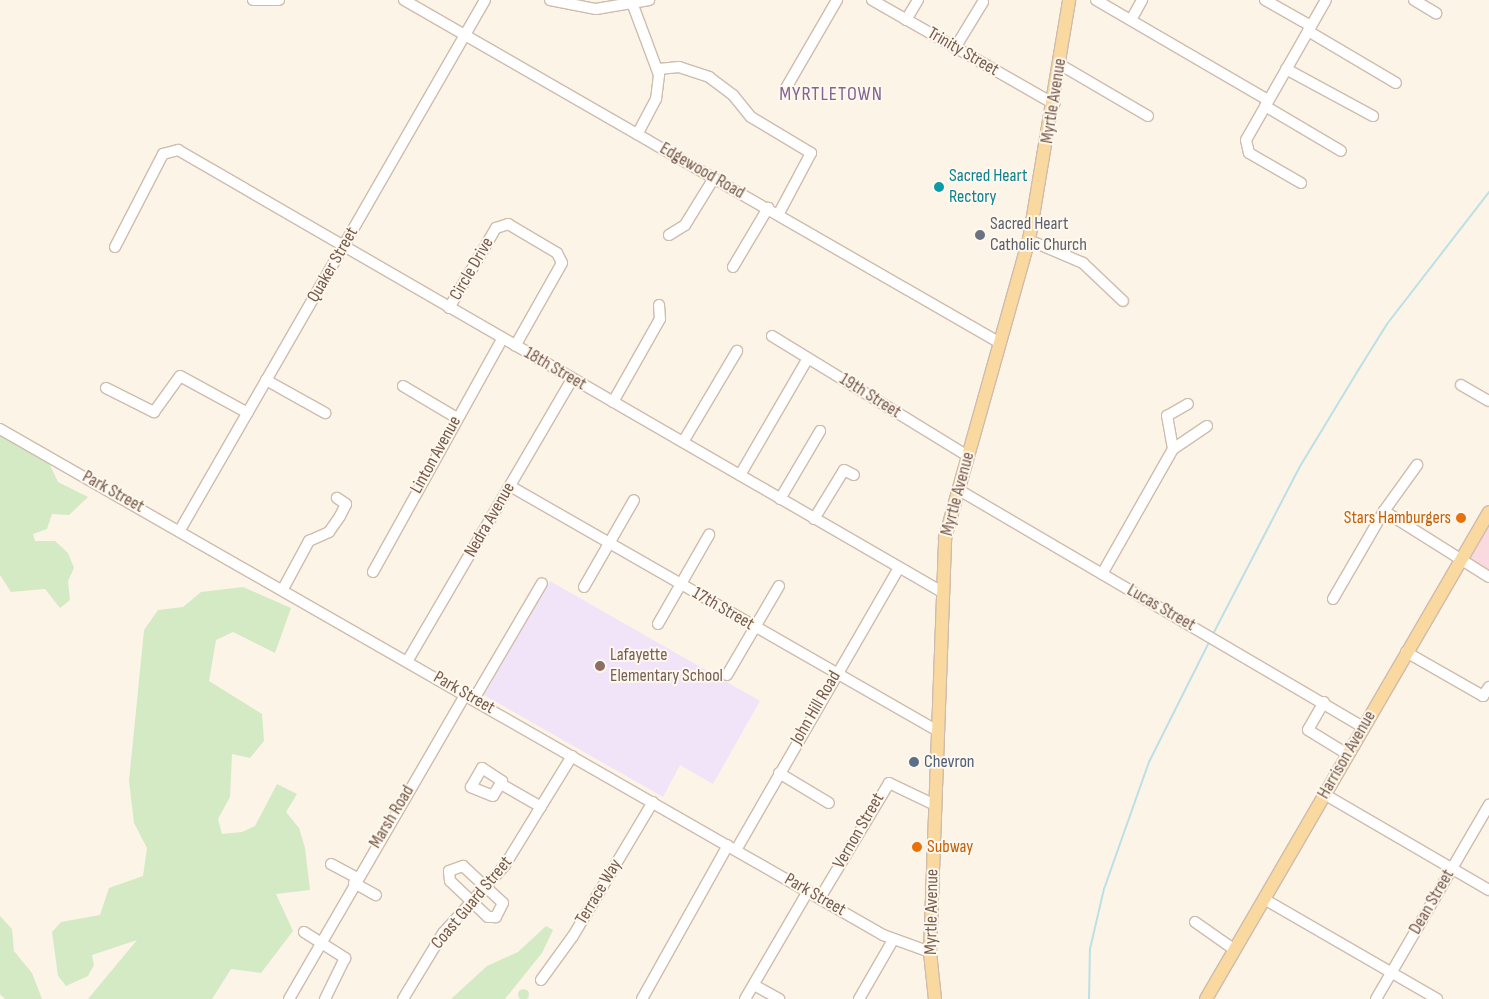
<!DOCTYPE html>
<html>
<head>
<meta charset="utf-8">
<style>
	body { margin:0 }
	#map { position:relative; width:1489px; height:999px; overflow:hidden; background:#fcf4e7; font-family:"Sofia Sans Condensed",sans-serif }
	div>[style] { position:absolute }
	.education>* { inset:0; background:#f1e4f9 }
	.medical>* { inset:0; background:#fadade }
	.green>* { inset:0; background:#d4eac5 }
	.round { border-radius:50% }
	.stream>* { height:2px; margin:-1px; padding:0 1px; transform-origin:1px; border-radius:1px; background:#bbe0e6 }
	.roads { filter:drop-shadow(1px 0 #cebcad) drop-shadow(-1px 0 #cebcad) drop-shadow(0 1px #cebcad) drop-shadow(0 -1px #cebcad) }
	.minor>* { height:10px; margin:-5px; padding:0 5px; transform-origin:5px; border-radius:5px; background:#fff }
	.major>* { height:12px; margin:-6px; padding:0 6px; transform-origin:6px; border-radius:6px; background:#fad9a0 }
	.dots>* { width:14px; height:14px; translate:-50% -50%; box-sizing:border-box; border:2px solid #fff8ee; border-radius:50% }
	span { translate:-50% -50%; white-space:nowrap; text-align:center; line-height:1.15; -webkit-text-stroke:4px #fff8ee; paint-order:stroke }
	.street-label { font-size:18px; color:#765b4b }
	.culture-label { font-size:18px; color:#0d838f }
	.left { translate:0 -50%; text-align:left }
	.worship-label { font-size:18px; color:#5b616d }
	.food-label { font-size:18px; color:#c56008 }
	.right { translate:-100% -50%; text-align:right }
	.education-label { font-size:18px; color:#785e54 }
	.service-label { font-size:18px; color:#4e5e75 }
	.quarter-label { font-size:20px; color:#836393; letter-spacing:1px }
</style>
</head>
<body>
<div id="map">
	<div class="education">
		<div style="clip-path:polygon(550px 581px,760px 701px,713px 784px,680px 765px,663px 797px,484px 695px)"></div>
	</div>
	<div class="medical">
		<div style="clip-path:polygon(1489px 526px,1489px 581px,1465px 567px)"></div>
	</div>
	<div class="green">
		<div style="clip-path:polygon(0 434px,48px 461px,58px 482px,88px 497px,69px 515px,52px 514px,47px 529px,33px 534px,35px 541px,55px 541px,68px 553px,74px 568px,68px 581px,70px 600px,60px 608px,45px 589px,11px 592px,0 575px)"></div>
		<div style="clip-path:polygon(243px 587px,291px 608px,275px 653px,233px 632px,216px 640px,209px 681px,262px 714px,264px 741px,250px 758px,232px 754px,230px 797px,218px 819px,222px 834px,242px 832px,255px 826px,277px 784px,297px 794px,286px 812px,299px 828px,305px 848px,310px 890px,276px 894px,293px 931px,261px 973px,231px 969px,212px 999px,88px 999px,137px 940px,92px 955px,94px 965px,88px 976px,66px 986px,58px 976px,52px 932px,61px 922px,100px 915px,109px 888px,143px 876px,147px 848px,134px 823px,129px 781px,144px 630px,158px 610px,183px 607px,201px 592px)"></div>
		<div style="clip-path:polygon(0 916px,12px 929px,14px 951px,32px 973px,42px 999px,5px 999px,0 994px)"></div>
		<div style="clip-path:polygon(546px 926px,553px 930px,542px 953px,505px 999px,451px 999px,487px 966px,518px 952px)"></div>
		<div class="round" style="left:517.5px;top:988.5px;width:11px;height:11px"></div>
	</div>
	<div class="stream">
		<div style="left:1212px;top:636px;width:189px;rotate:-62.6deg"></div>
		<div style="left:1299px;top:468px;width:116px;rotate:-58.8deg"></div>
		<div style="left:1359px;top:369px;width:53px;rotate:-58.1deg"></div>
		<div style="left:1387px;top:324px;width:167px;rotate:-52.3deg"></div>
		<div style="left:1089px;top:999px;width:50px;rotate:-88.9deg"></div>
		<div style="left:1090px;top:949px;width:62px;rotate:-76.9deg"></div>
		<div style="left:1104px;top:889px;width:135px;rotate:-70.5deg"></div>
		<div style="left:1149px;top:762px;width:134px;rotate:-63.4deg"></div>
	</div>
	<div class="roads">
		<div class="minor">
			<div style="left:253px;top:0;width:26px"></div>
			<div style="left:404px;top:0;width:688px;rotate:29.92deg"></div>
			<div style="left:550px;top:0;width:47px;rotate:11.1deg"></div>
			<div style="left:596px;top:9px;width:54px;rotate:-9.6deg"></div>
			<div style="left:631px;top:0;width:80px;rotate:69.5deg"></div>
			<div style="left:659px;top:75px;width:24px;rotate:97deg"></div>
			<div style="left:656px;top:99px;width:40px;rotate:118deg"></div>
			<div style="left:872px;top:0;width:210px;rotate:29.7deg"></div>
			<div style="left:1096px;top:0;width:199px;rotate:30.2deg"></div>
			<div style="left:1265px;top:0;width:53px;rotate:29.5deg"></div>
			<div style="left:1414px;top:0;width:26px;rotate:31deg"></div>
			<div style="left:906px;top:20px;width:23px;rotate:-59deg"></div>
			<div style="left:1131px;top:20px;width:23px;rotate:-61deg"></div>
			<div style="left:1308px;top:31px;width:102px;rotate:30.6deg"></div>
			<div style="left:955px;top:48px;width:54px;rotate:-58.7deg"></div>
			<div style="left:1059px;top:64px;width:103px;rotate:30.3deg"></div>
			<div style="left:659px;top:69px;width:20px;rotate:-6deg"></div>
			<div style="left:679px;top:67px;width:32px;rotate:18deg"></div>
			<div style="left:709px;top:77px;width:30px;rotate:37deg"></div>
			<div style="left:733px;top:95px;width:28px;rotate:51deg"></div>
			<div style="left:751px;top:117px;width:70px;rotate:31deg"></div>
			<div style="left:811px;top:153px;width:70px;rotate:118deg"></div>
			<div style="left:1286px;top:69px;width:99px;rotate:28.4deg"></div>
			<div style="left:786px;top:88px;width:102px;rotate:-59.9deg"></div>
			<div style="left:1265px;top:106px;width:88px;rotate:30.6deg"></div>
			<div style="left:1301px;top:183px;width:60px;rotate:-150deg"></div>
			<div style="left:1249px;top:153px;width:13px;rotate:-103deg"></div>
			<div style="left:1246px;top:140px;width:161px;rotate:-60.3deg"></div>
			<div style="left:669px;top:235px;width:19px;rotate:-32deg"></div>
			<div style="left:685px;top:225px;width:55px;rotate:-58.3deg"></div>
			<div style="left:1029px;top:240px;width:59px;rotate:23.1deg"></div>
			<div style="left:1083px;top:263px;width:55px;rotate:43.5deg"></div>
			<div style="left:115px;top:247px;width:105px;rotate:-62.7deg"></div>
			<div style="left:163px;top:154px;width:16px;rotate:-15deg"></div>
			<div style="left:178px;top:150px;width:883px;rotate:30.05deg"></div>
			<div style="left:733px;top:267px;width:69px;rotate:-59.3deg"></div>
			<div style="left:449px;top:308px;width:93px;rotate:-59.6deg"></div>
			<div style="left:496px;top:228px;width:13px;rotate:-18deg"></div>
			<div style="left:508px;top:224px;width:57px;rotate:30.6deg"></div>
			<div style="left:557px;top:253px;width:11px;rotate:63deg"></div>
			<div style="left:562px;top:263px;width:95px;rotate:119.5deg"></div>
			<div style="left:772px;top:336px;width:230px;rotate:31.5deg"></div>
			<div style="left:266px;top:380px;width:68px;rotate:29.2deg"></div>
			<div style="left:1461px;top:385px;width:32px;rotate:30deg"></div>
			<div style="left:403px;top:386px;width:63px;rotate:30.7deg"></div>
			<div style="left:106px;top:388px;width:54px;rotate:26.6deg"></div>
			<div style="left:154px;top:412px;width:44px;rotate:-54.2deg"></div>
			<div style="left:180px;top:376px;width:77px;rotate:28.6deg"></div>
			<div style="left:613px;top:402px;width:95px;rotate:-60.5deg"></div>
			<div style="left:660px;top:319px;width:14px;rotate:-94deg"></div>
			<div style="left:0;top:429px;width:1018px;rotate:29.81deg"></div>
			<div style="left:883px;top:935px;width:50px;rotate:19.9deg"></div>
			<div style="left:683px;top:442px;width:106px;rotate:-59.3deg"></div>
			<div style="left:1173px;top:449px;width:34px;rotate:-100deg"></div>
			<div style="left:1167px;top:416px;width:24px;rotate:-30deg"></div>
			<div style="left:740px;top:475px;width:135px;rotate:-59.8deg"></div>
			<div style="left:510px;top:486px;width:492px;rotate:29.8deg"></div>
			<div style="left:959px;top:490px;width:468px;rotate:30.4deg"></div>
			<div style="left:780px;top:499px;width:79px;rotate:-59.5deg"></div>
			<div style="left:1384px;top:511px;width:124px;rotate:32.2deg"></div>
			<div style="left:814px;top:519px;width:57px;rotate:-58.5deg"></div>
			<div style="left:844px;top:470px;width:11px;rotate:27deg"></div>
			<div style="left:180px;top:530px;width:611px;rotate:-60.08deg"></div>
			<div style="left:373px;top:572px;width:266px;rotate:-61deg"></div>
			<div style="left:1102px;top:574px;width:144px;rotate:-60.4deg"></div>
			<div style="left:1173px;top:449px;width:41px;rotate:-34.1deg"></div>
			<div style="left:584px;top:587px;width:100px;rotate:-60.1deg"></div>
			<div style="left:283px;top:589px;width:55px;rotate:-61.6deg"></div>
			<div style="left:309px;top:541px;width:22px;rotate:-24deg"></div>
			<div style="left:329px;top:532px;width:19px;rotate:-55deg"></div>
			<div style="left:340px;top:516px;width:13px;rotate:-63deg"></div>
			<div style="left:346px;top:504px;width:11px;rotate:-146deg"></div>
			<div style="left:1333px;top:599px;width:102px;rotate:-59.9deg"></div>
			<div style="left:1384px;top:511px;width:57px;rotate:-54.3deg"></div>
			<div style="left:658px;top:624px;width:103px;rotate:-60.2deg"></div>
			<div style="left:1406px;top:652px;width:89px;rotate:29.7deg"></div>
			<div style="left:1483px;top:696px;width:11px;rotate:-56deg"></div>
			<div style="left:408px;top:660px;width:325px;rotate:-59.7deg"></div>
			<div style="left:727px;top:675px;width:103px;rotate:-59.7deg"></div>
			<div style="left:474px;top:699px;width:134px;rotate:-59.6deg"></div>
			<div style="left:1324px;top:702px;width:32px;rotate:120deg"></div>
			<div style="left:1308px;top:730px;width:46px;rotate:31.6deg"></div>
			<div style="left:482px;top:768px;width:24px;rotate:33deg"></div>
			<div style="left:502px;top:781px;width:17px;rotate:121deg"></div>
			<div style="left:493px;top:796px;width:24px;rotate:-158deg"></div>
			<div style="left:471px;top:787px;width:22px;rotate:-60deg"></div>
			<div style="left:779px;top:773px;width:58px;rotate:31deg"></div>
			<div style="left:501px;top:784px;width:46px;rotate:29.9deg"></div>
			<div style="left:1324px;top:794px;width:191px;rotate:30.2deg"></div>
			<div style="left:736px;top:850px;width:326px;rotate:-60deg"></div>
			<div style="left:331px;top:864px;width:30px;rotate:28deg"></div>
			<div style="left:463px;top:866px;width:54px;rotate:42.8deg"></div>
			<div style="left:503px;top:903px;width:16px;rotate:117deg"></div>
			<div style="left:496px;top:917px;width:8px;rotate:180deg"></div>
			<div style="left:488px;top:917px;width:52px;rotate:-136.5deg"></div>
			<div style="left:450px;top:881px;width:10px;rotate:-96deg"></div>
			<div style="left:449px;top:871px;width:15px;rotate:-20deg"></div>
			<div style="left:354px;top:883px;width:25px;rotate:29deg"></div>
			<div style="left:820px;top:898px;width:134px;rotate:-59deg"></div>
			<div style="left:889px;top:783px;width:51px;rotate:25.6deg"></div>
			<div style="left:1264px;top:899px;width:200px;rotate:30deg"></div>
			<div style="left:1195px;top:922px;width:49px;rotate:35deg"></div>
			<div style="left:304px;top:932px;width:49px;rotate:32.4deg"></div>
			<div style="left:345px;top:958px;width:46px;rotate:116deg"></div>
			<div style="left:541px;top:980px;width:54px;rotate:-54deg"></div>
			<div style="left:573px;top:936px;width:156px;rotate:-59.2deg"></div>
			<div style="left:754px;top:985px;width:29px;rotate:29deg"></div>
			<div style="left:289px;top:999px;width:353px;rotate:-59.9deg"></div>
			<div style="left:403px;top:999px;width:77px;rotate:-58.8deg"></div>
			<div style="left:443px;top:933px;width:92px;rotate:-47.6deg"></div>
			<div style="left:505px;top:865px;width:128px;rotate:-58.4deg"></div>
			<div style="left:642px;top:999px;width:176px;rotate:-60.8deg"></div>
			<div style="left:745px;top:999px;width:125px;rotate:-59.7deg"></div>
			<div style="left:859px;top:999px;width:68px;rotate:-60deg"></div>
			<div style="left:1376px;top:999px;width:225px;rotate:-59.8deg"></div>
		</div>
		<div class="major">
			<div style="left:935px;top:999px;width:47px;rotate:-96.1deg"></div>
			<div style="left:930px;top:952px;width:414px;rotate:-87.9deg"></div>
			<div style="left:945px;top:538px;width:310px;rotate:-74.3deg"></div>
			<div style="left:1029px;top:240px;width:243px;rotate:-80.5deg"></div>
			<div style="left:1206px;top:999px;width:563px;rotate:-59.84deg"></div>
		</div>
	</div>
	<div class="dots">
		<div style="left:939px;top:187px;background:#0f9aa8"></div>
		<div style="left:980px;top:235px;background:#6b7280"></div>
		<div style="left:1461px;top:518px;background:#e8710a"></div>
		<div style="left:600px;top:666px;background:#8d6e63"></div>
		<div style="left:914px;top:762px;background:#5c6f8a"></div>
		<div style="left:917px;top:847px;background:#e8710a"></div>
	</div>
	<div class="street-label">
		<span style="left:963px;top:52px;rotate:30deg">Trinity Street</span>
		<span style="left:1054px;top:101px;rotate:-81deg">Myrtle Avenue</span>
		<span style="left:702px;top:171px;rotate:30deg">Edgewood Road</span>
		<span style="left:333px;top:265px;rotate:-60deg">Quaker Street</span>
		<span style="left:472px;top:269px;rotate:-60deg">Circle Drive</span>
		<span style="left:555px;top:369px;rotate:30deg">18th Street</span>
		<span style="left:870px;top:396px;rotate:32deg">19th Street</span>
		<span style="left:436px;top:455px;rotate:-61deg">Linton Avenue</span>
		<span style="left:113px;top:492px;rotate:29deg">Park Street</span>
		<span style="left:958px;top:494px;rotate:-75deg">Myrtle Avenue</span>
		<span style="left:490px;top:520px;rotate:-60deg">Nedra Avenue</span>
		<span style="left:1161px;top:608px;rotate:30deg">Lucas Street</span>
		<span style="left:723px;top:609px;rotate:30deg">17th Street</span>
		<span style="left:464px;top:693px;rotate:30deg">Park Street</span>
		<span style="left:816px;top:708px;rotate:-60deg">John Hill Road</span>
		<span style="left:1347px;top:755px;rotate:-60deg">Harrison Avenue</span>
		<span style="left:392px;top:817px;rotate:-59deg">Marsh Road</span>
		<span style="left:859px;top:831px;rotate:-60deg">Vernon Street</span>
		<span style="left:599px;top:892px;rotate:-59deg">Terrace Way</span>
		<span style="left:815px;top:895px;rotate:30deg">Park Street</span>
		<span style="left:1432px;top:902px;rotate:-60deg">Dean Street</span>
		<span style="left:472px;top:903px;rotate:-50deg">Coast Guard Street</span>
		<span style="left:932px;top:912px;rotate:-89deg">Myrtle Avenue</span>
	</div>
	<div class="culture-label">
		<span class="left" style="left:949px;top:187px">Sacred Heart<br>Rectory</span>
	</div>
	<div class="worship-label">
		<span class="left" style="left:990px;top:235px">Sacred Heart<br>Catholic Church</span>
	</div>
	<div class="food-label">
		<span class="right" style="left:1451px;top:518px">Stars Hamburgers</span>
		<span class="left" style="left:927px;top:847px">Subway</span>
	</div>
	<div class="education-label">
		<span class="left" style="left:610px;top:666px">Lafayette<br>Elementary School</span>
	</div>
	<div class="service-label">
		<span class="left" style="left:924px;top:762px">Chevron</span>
	</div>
	<div class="quarter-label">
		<span style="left:831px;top:94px">MYRTLETOWN</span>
	</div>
</div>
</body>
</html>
